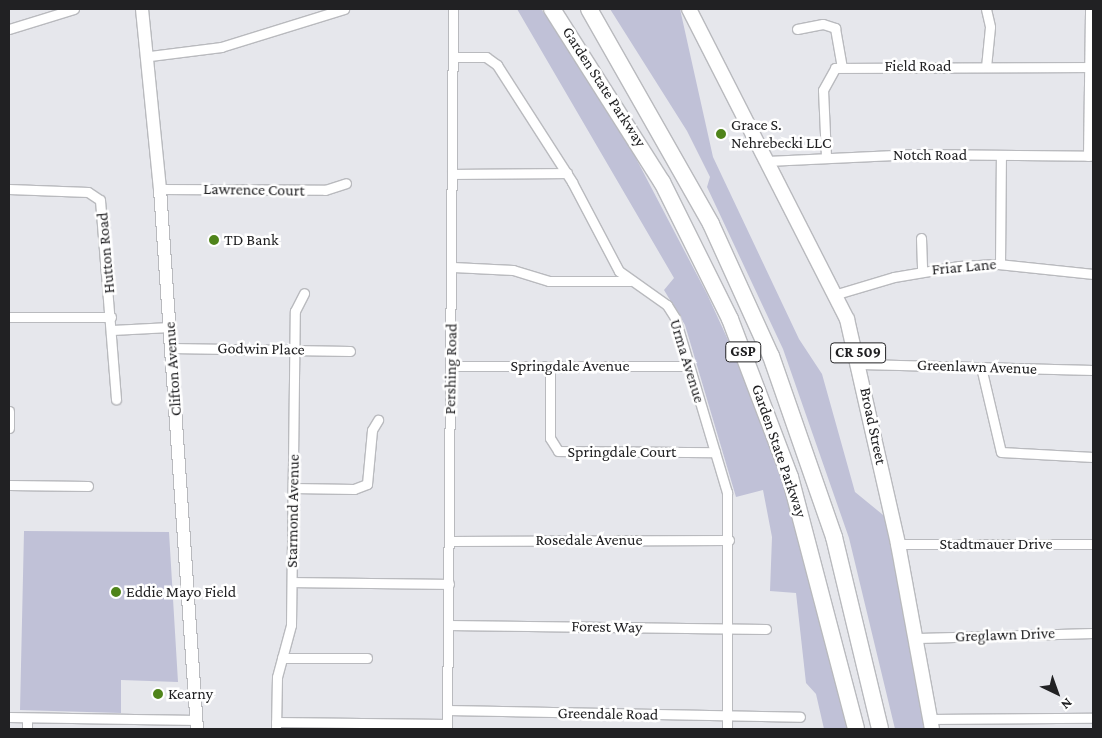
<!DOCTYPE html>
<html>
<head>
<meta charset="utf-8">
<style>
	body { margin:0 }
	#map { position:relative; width:1102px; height:738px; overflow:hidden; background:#e6e7ec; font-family:"Crimson Pro",serif }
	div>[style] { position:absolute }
	.green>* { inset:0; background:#c0c1d7 }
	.roads { filter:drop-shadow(1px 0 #b9babe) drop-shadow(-1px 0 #b9babe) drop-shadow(0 1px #b9babe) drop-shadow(0 -1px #b9babe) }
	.minor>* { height:9px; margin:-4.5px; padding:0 4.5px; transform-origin:4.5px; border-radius:4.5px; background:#fff }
	.secondary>* { height:12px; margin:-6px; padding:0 6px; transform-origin:6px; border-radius:6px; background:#fff }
	.primary>* { height:14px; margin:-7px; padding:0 7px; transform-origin:7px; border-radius:7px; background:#fff }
	.motorway>* { height:16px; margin:-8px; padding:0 8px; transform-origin:8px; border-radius:8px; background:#fff }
	.dots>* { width:14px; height:14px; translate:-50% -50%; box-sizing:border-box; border:2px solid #fff; border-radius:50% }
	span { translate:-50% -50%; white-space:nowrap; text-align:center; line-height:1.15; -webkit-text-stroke:5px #fff; paint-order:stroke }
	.shield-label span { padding:1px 4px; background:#fff; border:1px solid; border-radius:4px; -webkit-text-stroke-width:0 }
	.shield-label { font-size:15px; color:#212123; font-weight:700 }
	.street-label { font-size:16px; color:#212123 }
	.poi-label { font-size:16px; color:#212123 }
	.left { translate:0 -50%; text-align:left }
	.frame { position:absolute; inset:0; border:10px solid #212123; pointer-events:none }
	.north { position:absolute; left:1032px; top:668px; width:50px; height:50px; -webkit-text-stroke:4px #fff; paint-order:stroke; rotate:138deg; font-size:14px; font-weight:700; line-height:20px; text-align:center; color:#212123 }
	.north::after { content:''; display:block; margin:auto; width:18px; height:22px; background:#212123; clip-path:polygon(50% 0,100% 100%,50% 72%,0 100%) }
</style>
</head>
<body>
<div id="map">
	<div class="green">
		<div style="clip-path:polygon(517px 9px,541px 9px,606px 101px,707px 294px,745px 377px,786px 490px,849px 729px,824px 729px,816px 694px,806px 683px,796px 593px,770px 591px,772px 537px,763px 490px,736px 497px,685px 325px,664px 290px,674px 278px)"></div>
		<div style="clip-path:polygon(610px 9px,680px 9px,713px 157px,799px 339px,822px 374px,855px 492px,888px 519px,926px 729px,895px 729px,849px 538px,783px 349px,707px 187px,710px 177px,687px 131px)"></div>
		<div style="clip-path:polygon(24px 531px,169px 532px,178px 682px,121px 680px,121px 713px,20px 710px)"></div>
	</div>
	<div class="roads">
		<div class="minor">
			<div style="left:986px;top:9px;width:18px;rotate:77deg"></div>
			<div style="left:990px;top:27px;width:40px;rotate:95.7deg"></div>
			<div style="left:9px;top:29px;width:68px;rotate:-17.1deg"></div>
			<div style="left:797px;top:29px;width:26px;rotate:-11deg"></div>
			<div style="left:823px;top:24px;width:13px;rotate:18deg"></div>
			<div style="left:835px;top:28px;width:39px;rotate:80deg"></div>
			<div style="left:150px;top:56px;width:72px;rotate:-7.2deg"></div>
			<div style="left:221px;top:47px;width:129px;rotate:-17.2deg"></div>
			<div style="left:454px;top:57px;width:32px"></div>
			<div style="left:486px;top:57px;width:14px;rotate:36deg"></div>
			<div style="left:497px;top:65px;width:139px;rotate:57.3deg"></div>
			<div style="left:572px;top:182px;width:101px;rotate:62.2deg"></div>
			<div style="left:619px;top:271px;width:59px;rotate:35.3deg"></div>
			<div style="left:667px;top:305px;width:15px;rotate:58deg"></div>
			<div style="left:675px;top:318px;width:182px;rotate:73.4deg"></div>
			<div style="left:727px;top:492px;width:237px;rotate:90deg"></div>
			<div style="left:826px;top:156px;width:66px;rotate:-92.6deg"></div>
			<div style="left:823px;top:90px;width:25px;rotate:-61deg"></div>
			<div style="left:835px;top:68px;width:258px;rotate:-0.2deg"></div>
			<div style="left:1088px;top:156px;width:147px;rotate:-89.2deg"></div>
			<div style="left:767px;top:161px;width:149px;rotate:-2.7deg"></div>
			<div style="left:916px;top:154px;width:177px;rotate:0.6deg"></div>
			<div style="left:452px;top:174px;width:115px;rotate:-0.5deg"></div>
			<div style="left:9px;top:189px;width:79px;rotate:2.2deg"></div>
			<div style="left:88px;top:192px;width:14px;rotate:34deg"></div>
			<div style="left:100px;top:200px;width:200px;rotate:85.4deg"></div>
			<div style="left:160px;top:189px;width:165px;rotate:0.3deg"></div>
			<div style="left:325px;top:190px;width:22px;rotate:-18deg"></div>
			<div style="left:921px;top:238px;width:33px;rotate:88deg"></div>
			<div style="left:1000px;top:264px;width:109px;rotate:-89.5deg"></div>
			<div style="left:453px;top:267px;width:60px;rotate:2.9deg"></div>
			<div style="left:513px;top:270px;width:38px;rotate:17deg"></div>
			<div style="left:549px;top:281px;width:81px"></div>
			<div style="left:837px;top:294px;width:59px;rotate:-16.6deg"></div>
			<div style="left:894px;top:277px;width:66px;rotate:-9.6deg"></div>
			<div style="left:959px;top:266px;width:39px;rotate:-3deg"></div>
			<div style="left:998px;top:264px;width:96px;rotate:6deg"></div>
			<div style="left:9px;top:317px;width:102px"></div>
			<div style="left:112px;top:330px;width:58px;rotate:-3deg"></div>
			<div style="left:171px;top:348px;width:179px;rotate:1deg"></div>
			<div style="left:860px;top:364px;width:233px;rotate:1.5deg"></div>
			<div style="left:451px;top:366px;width:238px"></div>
			<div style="left:550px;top:366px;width:72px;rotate:90deg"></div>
			<div style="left:550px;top:438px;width:15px;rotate:58deg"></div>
			<div style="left:558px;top:451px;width:157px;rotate:0.4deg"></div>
			<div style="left:981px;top:367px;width:87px;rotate:76.8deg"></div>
			<div style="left:1001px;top:452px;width:92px;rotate:3.1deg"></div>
			<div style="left:9px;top:411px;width:17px;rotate:90deg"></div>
			<div style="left:9px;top:485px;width:79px;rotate:0.7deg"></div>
			<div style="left:293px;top:488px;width:61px;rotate:0.9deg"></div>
			<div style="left:354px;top:489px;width:14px;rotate:-21deg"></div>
			<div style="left:367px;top:484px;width:54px;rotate:-84.7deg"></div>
			<div style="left:372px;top:430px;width:12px;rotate:-59deg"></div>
			<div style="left:449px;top:541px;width:280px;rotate:-0.2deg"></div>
			<div style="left:898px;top:544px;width:195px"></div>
			<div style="left:292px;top:582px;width:157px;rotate:0.7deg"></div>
			<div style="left:448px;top:625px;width:318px;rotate:0.7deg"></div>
			<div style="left:918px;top:638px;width:175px;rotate:-1.6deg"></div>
			<div style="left:282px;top:658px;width:85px"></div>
			<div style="left:447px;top:710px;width:353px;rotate:1.1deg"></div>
			<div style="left:9px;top:717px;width:188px;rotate:0.9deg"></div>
			<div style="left:930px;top:719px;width:163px;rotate:-0.4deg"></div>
			<div style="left:276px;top:722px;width:171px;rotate:0.7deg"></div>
			<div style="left:27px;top:729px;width:11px;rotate:-90deg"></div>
			<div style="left:276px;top:729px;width:52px;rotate:-88.9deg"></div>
			<div style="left:277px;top:677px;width:54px;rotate:-74.9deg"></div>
			<div style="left:291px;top:625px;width:314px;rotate:-89.3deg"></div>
			<div style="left:295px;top:311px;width:20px;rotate:-63deg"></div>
			<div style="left:447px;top:729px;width:720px;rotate:-89.52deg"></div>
		</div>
		<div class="secondary">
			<div style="left:142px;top:9px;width:181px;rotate:84.3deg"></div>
			<div style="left:160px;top:189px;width:541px;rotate:86.08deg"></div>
		</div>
		<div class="primary">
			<div style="left:689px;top:9px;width:348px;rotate:63deg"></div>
			<div style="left:847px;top:319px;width:231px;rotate:77.2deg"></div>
			<div style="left:898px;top:544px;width:188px;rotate:79.6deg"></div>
		</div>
		<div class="motorway">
			<div style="left:552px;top:9px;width:205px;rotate:57.6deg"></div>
			<div style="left:662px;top:182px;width:153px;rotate:63.6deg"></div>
			<div style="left:730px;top:319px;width:169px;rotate:69.2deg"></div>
			<div style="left:790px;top:477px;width:260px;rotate:75.3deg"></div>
			<div style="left:589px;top:9px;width:247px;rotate:60.4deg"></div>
			<div style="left:711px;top:224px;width:145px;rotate:65.6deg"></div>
			<div style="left:771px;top:356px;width:192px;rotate:70.8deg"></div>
			<div style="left:834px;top:537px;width:197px;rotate:76.5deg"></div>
		</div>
	</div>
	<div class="dots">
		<div style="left:721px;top:134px;background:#4f841a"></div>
		<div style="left:214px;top:240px;background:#4f841a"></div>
		<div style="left:116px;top:592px;background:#4f841a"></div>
		<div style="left:158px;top:694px;background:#4f841a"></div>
	</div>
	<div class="shield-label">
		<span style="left:743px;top:352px">GSP</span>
		<span style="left:858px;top:353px">CR 509</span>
	</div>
	<div class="street-label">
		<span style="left:918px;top:66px">Field Road</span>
		<span style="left:604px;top:87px;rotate:57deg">Garden State Parkway</span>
		<span style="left:930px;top:155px">Notch Road</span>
		<span style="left:254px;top:190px;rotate:1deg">Lawrence Court</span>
		<span style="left:106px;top:253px;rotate:-95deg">Hutton Road</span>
		<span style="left:964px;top:267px;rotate:-5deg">Friar Lane</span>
		<span style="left:261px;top:349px;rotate:1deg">Godwin Place</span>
		<span style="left:687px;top:361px;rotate:73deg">Urma Avenue</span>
		<span style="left:570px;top:366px">Springdale Avenue</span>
		<span style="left:977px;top:367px;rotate:2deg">Greenlawn Avenue</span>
		<span style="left:173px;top:369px;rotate:-94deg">Clifton Avenue</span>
		<span style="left:451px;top:369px;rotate:-89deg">Pershing Road</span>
		<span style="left:873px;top:426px;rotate:78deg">Broad Street</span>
		<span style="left:779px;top:451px;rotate:71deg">Garden State Parkway</span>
		<span style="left:622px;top:452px">Springdale Court</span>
		<span style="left:293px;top:511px;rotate:-89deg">Starmond Avenue</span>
		<span style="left:589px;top:540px">Rosedale Avenue</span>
		<span style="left:996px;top:544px">Stadtmauer Drive</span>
		<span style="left:607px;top:627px;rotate:1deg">Forest Way</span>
		<span style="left:1005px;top:635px;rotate:-2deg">Greglawn Drive</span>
		<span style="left:608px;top:714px;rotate:1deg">Greendale Road</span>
	</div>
	<div class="poi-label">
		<span class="left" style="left:731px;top:134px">Grace S.<br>Nehrebecki LLC</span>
		<span class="left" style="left:224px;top:240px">TD Bank</span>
		<span class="left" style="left:126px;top:592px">Eddie Mayo Field</span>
		<span class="left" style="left:168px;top:694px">Kearny</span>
	</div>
	<div class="frame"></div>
	<div class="north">N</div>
</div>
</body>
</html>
